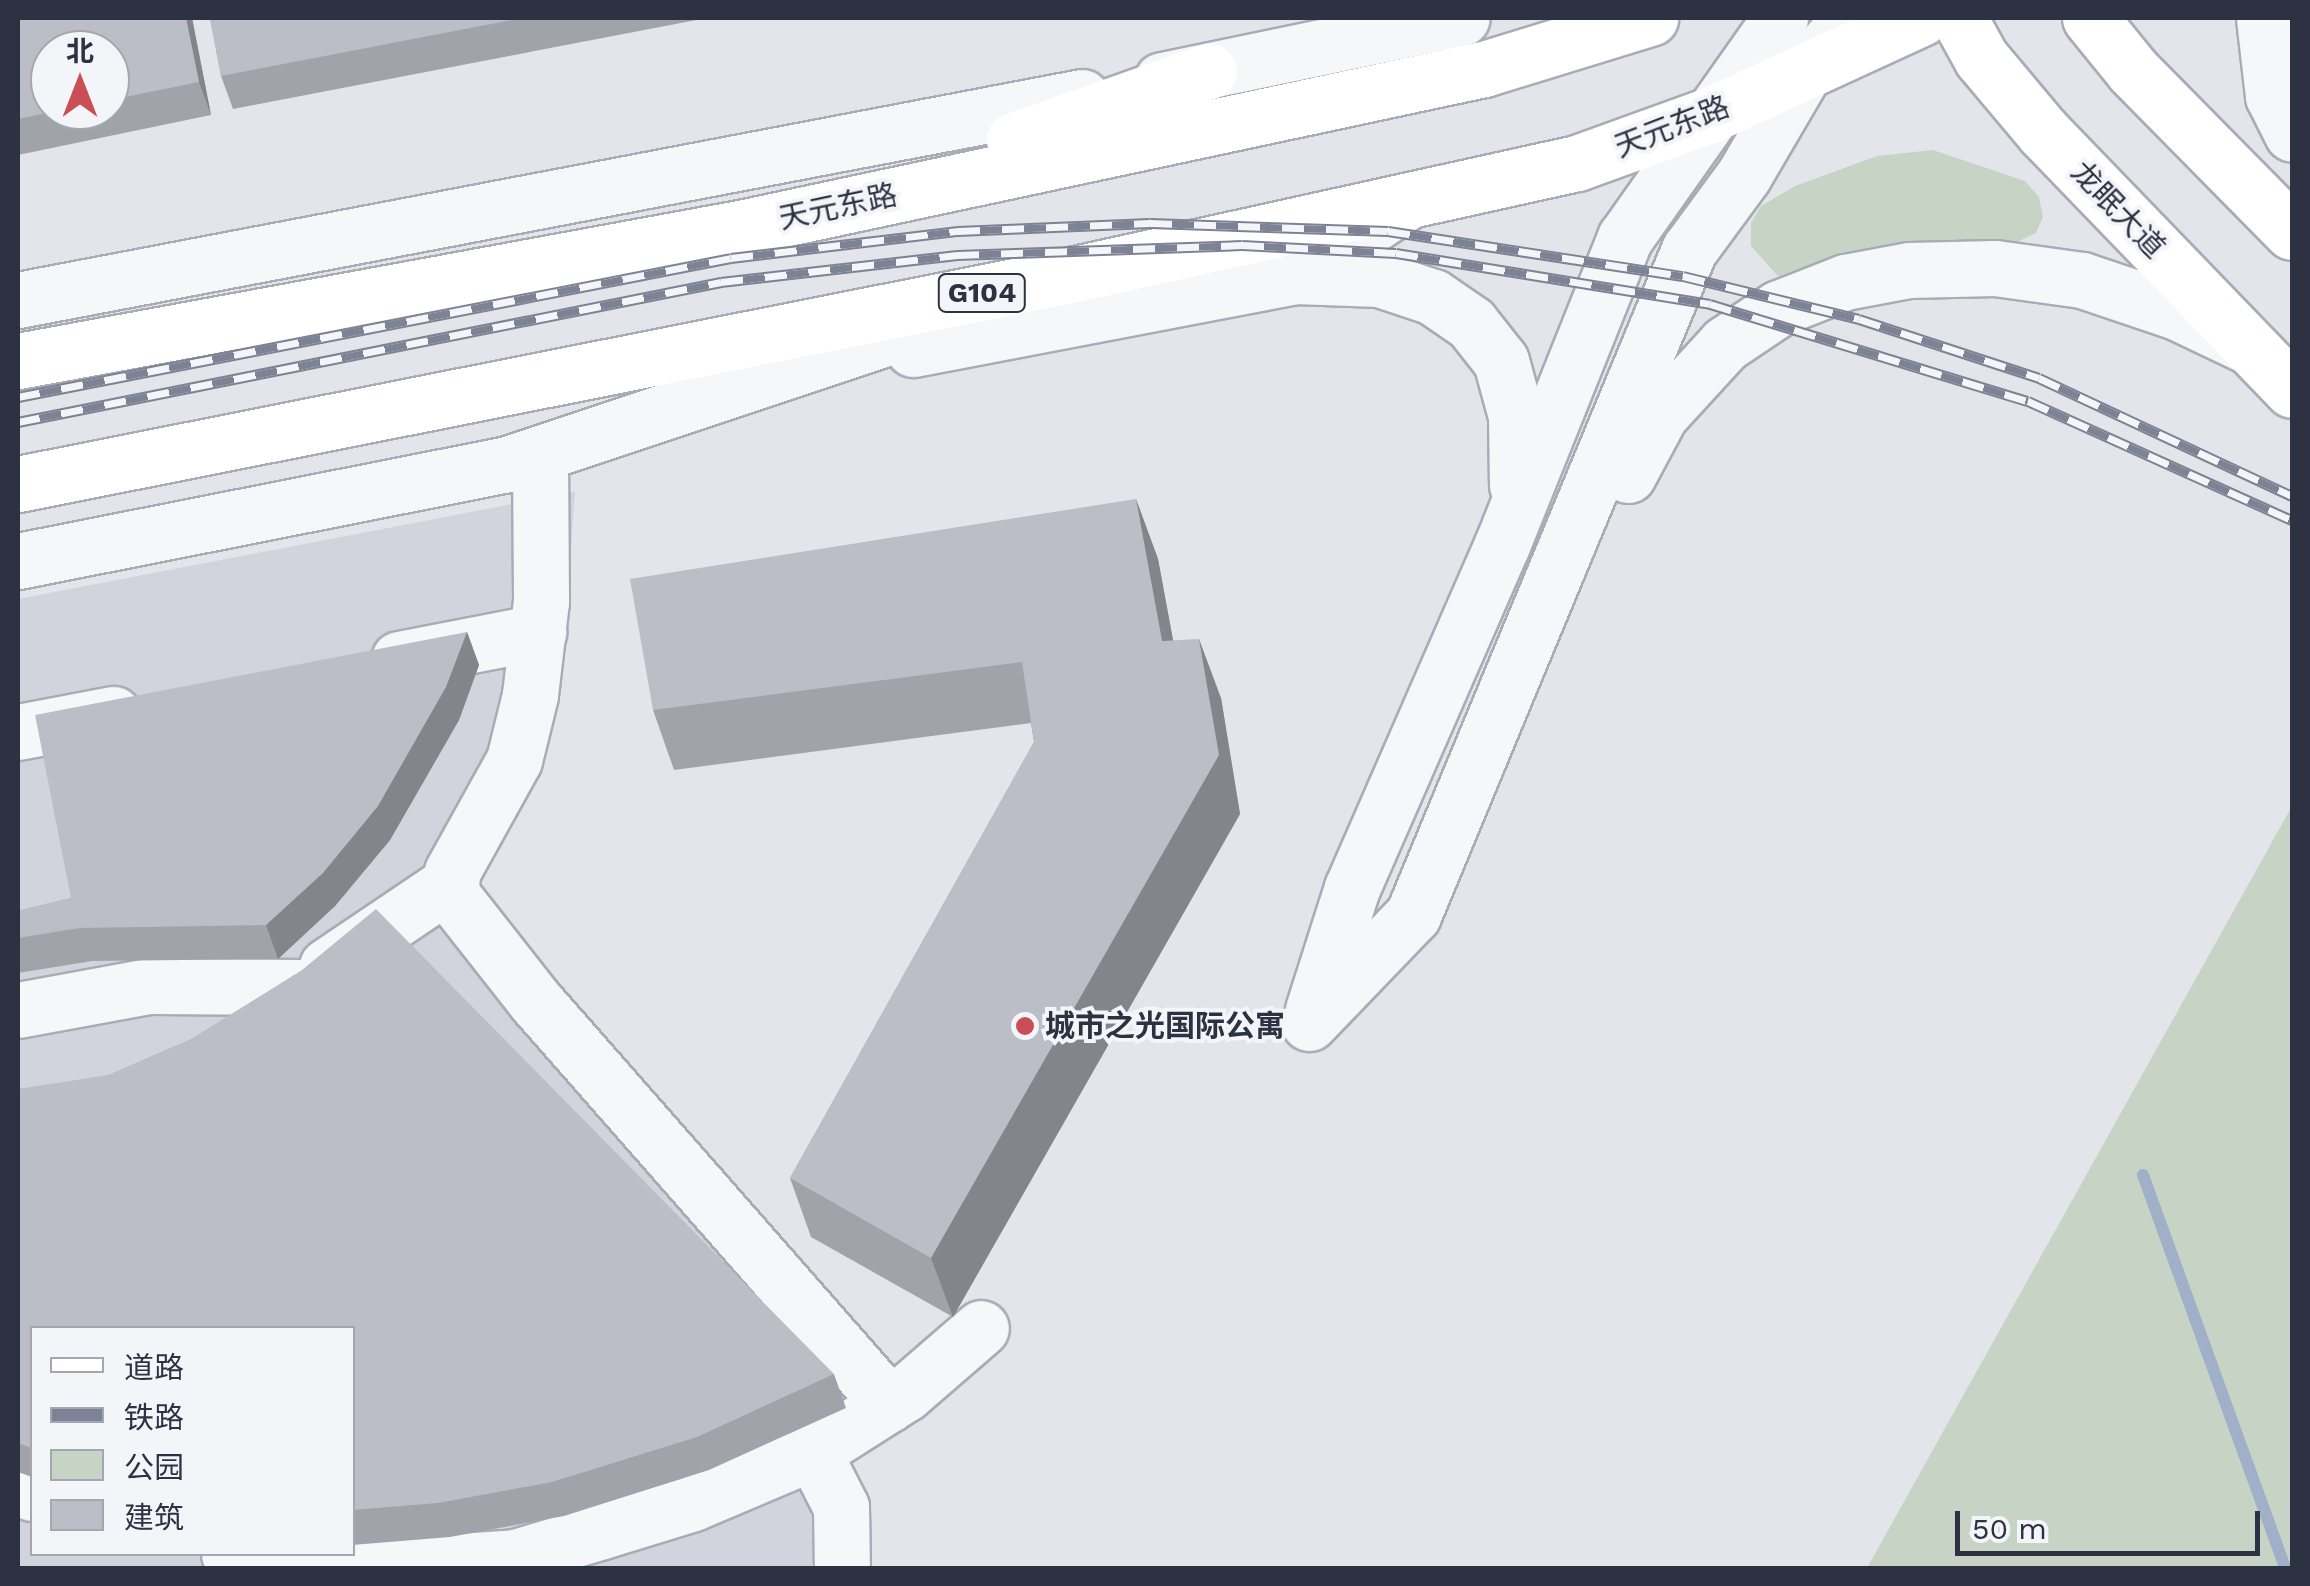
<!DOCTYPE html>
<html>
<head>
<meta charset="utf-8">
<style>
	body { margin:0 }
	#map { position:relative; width:2310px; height:1586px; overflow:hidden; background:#e3e5eb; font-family:"Work Sans","Noto Sans SC",sans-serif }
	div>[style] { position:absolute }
	.built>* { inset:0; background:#d1d4dd }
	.green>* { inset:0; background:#c7d4c5 }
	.stream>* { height:12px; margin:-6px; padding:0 6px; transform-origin:6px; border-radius:6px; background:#a0b0c9 }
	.roads { filter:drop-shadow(2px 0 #a8acb5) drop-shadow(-2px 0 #a8acb5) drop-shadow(0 2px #a8acb5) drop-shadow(0 -2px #a8acb5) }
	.minor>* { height:55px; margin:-27.5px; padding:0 27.5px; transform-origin:27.5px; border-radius:27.5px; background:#f6f7f9 }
	.major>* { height:55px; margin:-27.5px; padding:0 27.5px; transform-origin:27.5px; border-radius:27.5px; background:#fff }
	.highway>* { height:55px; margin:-27.5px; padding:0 27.5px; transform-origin:27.5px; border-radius:27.5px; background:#fff }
	.rail>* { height:11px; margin-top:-5.5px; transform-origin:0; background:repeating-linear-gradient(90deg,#f3f5f8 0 22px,#7d8394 0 44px); box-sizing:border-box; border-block:2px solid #7d8394 }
	.wall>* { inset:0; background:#a1a3ab }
	.shaded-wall>* { inset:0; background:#83858b }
	.building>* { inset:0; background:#bbbec7 }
	.dots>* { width:28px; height:28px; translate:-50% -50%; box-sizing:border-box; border:5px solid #f3f5f8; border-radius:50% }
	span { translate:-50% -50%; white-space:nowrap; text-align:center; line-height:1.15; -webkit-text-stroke:8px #f3f5f8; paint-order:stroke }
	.shield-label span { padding:2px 8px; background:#f3f5f8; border:2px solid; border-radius:8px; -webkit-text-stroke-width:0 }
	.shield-label { font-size:28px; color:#2c3242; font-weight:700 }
	.street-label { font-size:30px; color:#2c3242 }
	.poi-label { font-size:30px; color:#2c3242; font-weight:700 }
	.left { translate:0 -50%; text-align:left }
	.frame { position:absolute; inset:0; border:20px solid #2c3242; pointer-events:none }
	.legend { position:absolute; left:30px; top:1326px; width:325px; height:230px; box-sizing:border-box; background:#f3f5f8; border:2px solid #a3a7af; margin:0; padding:12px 18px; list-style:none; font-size:30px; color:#2c3242 }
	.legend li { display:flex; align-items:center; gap:20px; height:50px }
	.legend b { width:50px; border:2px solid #a3a7af }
	.north { position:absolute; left:30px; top:30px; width:100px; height:100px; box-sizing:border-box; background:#f3f5f8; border:2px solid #a3a7af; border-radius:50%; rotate:0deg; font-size:28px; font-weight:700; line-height:40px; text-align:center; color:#2c3242 }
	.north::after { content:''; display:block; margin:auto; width:35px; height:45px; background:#c94f55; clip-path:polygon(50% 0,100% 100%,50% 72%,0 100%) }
	.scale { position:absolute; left:1955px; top:1511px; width:305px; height:45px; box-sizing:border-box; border:5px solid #2c3242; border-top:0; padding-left:12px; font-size:30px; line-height:35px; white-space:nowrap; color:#2c3242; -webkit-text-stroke:8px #f3f5f8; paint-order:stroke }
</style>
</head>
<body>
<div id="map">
	<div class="built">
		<div style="clip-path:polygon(evenodd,575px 492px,566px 622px,472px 895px,887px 1364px,811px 1568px,18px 1568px,18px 599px,575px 492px,32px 1328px,352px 1328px,352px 1554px,32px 1554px,32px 1328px)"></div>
	</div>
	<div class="green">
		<div style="clip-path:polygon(1933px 150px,2025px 181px,2039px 197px,2043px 217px,2036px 233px,2013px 244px,1801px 280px,1778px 276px,1751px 246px,1751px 223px,1761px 206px,1795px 186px,1877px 156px)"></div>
		<div style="clip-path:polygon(2292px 806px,2292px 1568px,1867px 1568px)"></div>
	</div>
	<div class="stream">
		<div style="left:2143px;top:1175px;width:418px;rotate:70.1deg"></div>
	</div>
	<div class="roads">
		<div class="minor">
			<div style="left:2264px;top:18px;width:79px;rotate:83.4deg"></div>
			<div style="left:2273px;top:96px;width:42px;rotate:63.4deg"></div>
			<div style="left:1162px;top:80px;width:306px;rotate:-11.7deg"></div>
			<div style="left:1295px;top:276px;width:84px;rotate:2deg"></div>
			<div style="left:1379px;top:279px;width:57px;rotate:18.4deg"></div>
			<div style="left:1433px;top:297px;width:46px;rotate:34.4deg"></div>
			<div style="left:1471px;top:323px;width:48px;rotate:51.7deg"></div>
			<div style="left:1501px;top:361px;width:57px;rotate:74.7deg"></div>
			<div style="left:1516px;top:416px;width:69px;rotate:89.2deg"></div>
			<div style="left:18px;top:300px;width:1083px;rotate:-10.8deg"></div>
			<div style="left:913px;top:349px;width:389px;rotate:-10.8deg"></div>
			<div style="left:1295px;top:276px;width:136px;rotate:-33.6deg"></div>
			<div style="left:540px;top:454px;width:147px;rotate:89.6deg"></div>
			<div style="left:541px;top:601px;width:95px;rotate:96.7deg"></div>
			<div style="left:530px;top:695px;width:67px;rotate:103.8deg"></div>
			<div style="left:514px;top:760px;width:128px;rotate:119deg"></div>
			<div style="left:452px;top:872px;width:22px;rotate:93deg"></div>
			<div style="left:451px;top:894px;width:137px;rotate:51.8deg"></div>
			<div style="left:536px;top:1002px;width:535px;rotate:48.71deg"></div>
			<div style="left:1628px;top:475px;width:68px;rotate:-61.9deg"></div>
			<div style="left:1660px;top:415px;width:96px;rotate:-47.5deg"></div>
			<div style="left:1725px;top:344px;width:65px;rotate:-33.7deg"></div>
			<div style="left:1779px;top:308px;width:71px;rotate:-21.5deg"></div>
			<div style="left:1845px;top:282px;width:65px;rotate:-10.6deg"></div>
			<div style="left:1909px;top:270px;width:86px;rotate:-1.3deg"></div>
			<div style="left:1995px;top:268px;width:88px;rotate:7.9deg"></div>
			<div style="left:2082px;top:280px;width:100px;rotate:18.6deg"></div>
			<div style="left:2177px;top:312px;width:74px;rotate:25.5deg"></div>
			<div style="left:18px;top:561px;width:499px;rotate:-11.2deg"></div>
			<div style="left:507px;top:464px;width:473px;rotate:-18.4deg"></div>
			<div style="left:399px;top:659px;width:142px;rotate:-11deg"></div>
			<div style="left:18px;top:732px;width:97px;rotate:-10.7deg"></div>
			<div style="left:327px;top:966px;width:148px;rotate:-34deg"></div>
			<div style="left:18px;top:1010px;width:133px;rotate:-10.4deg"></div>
			<div style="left:149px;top:986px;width:156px;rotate:0.4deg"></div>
			<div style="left:1313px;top:1010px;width:128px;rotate:-72.3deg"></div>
			<div style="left:1352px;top:888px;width:374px;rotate:-66.4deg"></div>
			<div style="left:1502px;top:545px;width:331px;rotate:-68.2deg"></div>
			<div style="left:1625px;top:238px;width:269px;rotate:-54.8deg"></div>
			<div style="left:1309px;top:1023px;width:150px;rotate:-46.1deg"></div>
			<div style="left:1413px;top:915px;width:720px;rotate:-67.46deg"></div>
			<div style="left:1689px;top:250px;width:93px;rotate:-53.7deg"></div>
			<div style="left:1744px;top:175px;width:123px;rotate:-59.7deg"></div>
			<div style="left:1806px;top:69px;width:67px;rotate:-49.2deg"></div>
			<div style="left:813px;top:1452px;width:62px;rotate:63deg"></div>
			<div style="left:841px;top:1507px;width:61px;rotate:89.1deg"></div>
			<div style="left:18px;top:1487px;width:15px;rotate:23deg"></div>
			<div style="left:229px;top:1554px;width:189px;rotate:3deg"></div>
			<div style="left:418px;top:1564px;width:97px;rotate:-4.1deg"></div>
			<div style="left:515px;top:1557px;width:88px;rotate:-16.6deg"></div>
			<div style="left:599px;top:1532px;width:98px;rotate:-17.1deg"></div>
			<div style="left:693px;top:1503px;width:130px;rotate:-23deg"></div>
			<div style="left:813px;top:1452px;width:110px;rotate:-32.4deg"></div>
			<div style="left:906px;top:1393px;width:99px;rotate:-40.9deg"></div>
		</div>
		<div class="major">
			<div style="left:1959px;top:18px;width:46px;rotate:61.2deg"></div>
			<div style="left:1981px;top:58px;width:98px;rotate:50deg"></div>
			<div style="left:2044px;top:133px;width:357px;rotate:46deg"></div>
			<div style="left:2090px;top:18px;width:68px;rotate:50.9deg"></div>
			<div style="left:2133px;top:71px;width:226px;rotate:45.4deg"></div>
		</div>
		<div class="highway">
			<div style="left:1014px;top:140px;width:207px;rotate:-19.5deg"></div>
			<div style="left:18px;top:361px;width:739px;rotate:-10.44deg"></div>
			<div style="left:745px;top:227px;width:756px;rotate:-12.07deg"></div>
			<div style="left:1484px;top:69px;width:174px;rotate:-17.1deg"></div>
			<div style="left:18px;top:484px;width:1068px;rotate:-11.23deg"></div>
			<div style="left:1066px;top:276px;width:523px;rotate:-12.47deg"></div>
			<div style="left:1577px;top:163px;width:144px;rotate:-19.9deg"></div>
			<div style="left:1712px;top:114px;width:230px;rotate:-24.7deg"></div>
		</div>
	</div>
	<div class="rail">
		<div style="left:18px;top:397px;width:726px;rotate:-11.03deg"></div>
		<div style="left:731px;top:258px;width:229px;rotate:-6.8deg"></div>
		<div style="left:958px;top:231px;width:192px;rotate:-2.4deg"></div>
		<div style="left:1150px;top:223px;width:238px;rotate:1.9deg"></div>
		<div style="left:1388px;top:231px;width:298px;rotate:8.7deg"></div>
		<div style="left:1683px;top:276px;width:181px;rotate:13.7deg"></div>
		<div style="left:1859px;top:319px;width:189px;rotate:18.1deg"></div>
		<div style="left:2039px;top:378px;width:279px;rotate:25deg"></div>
		<div style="left:18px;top:422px;width:717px;rotate:-11.26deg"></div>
		<div style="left:721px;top:282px;width:238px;rotate:-6.5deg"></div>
		<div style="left:957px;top:255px;width:285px;rotate:-2deg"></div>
		<div style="left:1242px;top:245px;width:154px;rotate:3deg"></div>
		<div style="left:1396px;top:253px;width:318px;rotate:9.2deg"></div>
		<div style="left:1710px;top:304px;width:332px;rotate:17deg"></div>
		<div style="left:2028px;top:401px;width:290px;rotate:24.3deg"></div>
	</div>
	<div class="wall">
		<div style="clip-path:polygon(evenodd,18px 18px,192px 18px,211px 115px,18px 155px,18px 18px,110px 50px,110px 110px,50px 110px,110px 50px)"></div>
		<div style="clip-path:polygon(210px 18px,707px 18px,233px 109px,221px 76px)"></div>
		<div style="clip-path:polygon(1136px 499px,1158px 559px,1173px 640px,1221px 698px,1240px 814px,953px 1317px,811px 1237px,790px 1178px,1034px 742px,1031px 723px,674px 770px,653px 710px)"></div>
		<div style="clip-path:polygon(467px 632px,479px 665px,459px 720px,390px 840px,335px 906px,278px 959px,92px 961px,18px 973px,18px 911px,71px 898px)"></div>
		<div style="clip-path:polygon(18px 1089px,834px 1374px,846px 1408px,709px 1470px,564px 1516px,450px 1537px,352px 1545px,352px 1328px,32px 1328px,32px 1477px,18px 1472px)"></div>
	</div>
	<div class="shaded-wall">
		<div style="clip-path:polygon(186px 18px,192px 18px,211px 115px,199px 82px)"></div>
		<div style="clip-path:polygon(1136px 499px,1158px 559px,1184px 700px,1162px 641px)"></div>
		<div style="clip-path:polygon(467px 632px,479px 665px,459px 720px,390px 840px,335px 906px,278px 959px,266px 925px)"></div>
		<div style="clip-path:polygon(1199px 639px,1221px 698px,1240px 814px,953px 1317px,931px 1258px)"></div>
	</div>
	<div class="building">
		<div style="clip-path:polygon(18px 18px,186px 18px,199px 82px,110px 100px,110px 50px,50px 50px,50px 110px,61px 110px,18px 119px)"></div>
		<div style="clip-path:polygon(210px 18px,522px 18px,221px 76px)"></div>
		<div style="clip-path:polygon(1136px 499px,1162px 641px,1199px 639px,1219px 755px,931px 1258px,790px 1178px,1034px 742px,1022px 662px,653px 710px,630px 579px)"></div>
		<div style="clip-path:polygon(467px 632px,446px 687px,378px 806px,323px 873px,266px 925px,80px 928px,18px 938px,18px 911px,71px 898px,35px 715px)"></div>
		<div style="clip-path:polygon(376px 909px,834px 1374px,697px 1437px,552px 1482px,438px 1503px,352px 1510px,352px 1328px,32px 1328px,32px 1448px,18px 1443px,18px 1089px,108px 1075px,191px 1039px,302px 970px)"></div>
	</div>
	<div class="dots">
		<div style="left:1025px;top:1026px;background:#c94f55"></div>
	</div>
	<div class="shield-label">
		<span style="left:982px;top:293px">G104</span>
	</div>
	<div class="street-label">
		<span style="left:1672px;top:127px;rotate:-21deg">天元东路</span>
		<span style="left:838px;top:207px;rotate:-12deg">天元东路</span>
		<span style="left:2118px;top:210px;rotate:46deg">龙眠大道</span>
	</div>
	<div class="poi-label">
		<span class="left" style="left:1045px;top:1026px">城市之光国际公寓</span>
	</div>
	<div class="frame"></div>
	<ul class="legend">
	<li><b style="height:12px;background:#fff"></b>道路</li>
	<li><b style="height:12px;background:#7d8394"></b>铁路</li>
	<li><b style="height:28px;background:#c7d4c5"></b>公园</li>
	<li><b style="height:28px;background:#bbbec7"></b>建筑</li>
	</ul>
	<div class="north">北</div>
	<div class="scale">50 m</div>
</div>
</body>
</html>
